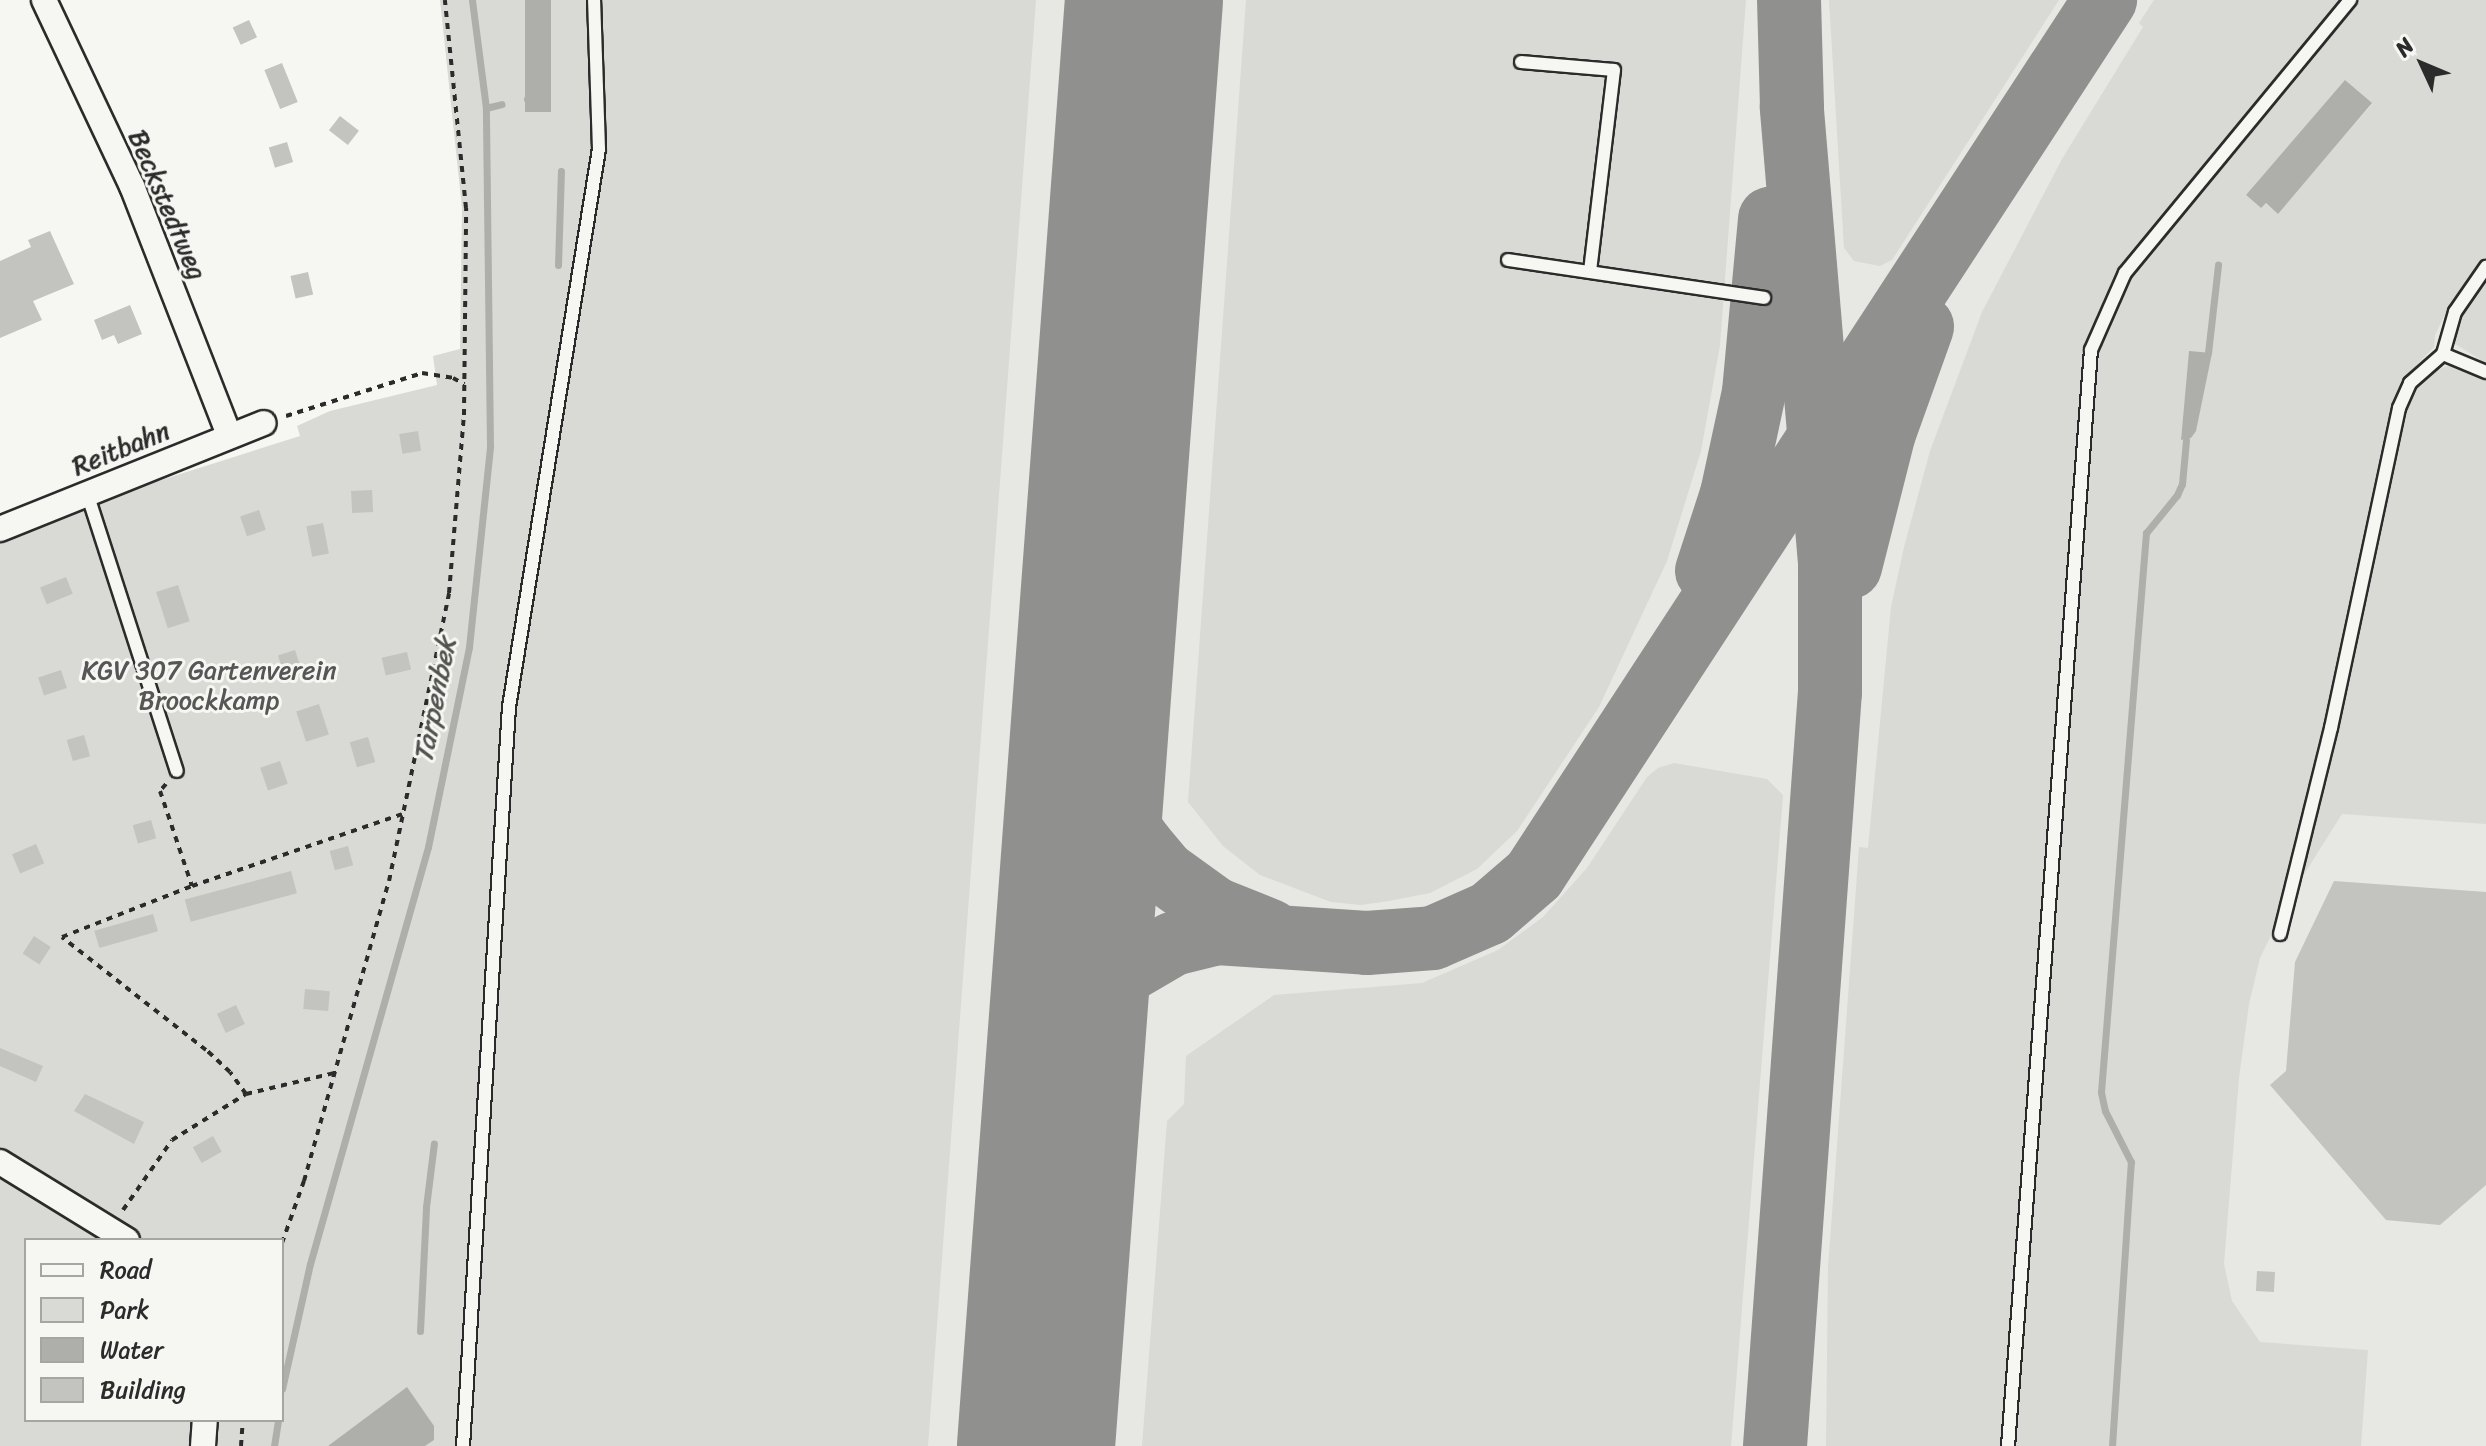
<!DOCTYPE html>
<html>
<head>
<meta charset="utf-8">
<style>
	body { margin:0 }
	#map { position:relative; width:2486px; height:1446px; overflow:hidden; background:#f6f6f2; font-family:Sriracha,sans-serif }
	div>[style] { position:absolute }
	.built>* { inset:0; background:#e7e7e3 }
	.green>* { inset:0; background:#d9d9d5 }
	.water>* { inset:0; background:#aeaeab; transform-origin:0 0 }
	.stream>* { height:7px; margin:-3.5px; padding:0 3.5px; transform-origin:3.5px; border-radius:3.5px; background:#aeaeab }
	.taxiway>* { height:64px; margin:-32px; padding:0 32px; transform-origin:32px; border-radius:32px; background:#90908e }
	.runway>* { height:158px; margin:-79px; padding:0 79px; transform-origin:79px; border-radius:79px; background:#90908e }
	.building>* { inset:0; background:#c3c3c0; transform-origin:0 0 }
	.path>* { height:4px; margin-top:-2px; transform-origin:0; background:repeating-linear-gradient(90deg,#2b2b2b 0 6px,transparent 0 12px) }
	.roads { filter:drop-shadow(2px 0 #2b2b2b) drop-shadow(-2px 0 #2b2b2b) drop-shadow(0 2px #2b2b2b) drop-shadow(0 -2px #2b2b2b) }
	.service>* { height:12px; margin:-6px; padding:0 6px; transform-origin:6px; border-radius:6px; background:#f6f6f2 }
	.minor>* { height:24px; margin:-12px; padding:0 12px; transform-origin:12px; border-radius:12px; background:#f6f6f2 }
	span { translate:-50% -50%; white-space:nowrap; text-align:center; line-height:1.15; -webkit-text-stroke:6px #f6f6f2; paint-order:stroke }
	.street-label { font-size:26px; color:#2b2b2b }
	.park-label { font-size:26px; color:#565656 }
	.water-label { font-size:28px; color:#525251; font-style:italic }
	.legend { position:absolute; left:24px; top:1238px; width:260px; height:184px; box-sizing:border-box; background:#f6f6f2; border:2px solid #a5a5a2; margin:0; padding:10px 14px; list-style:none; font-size:24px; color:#2b2b2b }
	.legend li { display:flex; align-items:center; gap:16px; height:40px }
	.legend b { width:40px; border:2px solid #a5a5a2 }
	.north { position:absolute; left:2382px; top:24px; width:80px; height:80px; -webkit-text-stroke:6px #f6f6f2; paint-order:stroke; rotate:314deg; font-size:22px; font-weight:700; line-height:32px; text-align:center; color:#2b2b2b }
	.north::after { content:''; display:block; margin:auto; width:28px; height:36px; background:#2b2b2b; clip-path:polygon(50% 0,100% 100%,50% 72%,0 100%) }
</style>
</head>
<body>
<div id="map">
	<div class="built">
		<div style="clip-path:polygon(505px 0,2486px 0,2486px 1446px,310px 1446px,462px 876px)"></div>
	</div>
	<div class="green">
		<div style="clip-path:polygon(440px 0,1036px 0,928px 1446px,425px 1446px,434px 1440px,328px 1446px,212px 1446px,214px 1420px,282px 1420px,282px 1240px,26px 1240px,26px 1420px,194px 1420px,192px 1446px,0 1446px,0 537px,79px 506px,300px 436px,297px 426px,330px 411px,437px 385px,433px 356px,460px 349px,462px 208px)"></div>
		<div style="clip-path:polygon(1246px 0,1746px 0,1720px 345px,1701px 451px,1667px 561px,1599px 707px,1517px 831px,1477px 869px,1430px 893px,1389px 901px,1361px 905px,1331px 902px,1260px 875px,1223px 846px,1188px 802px)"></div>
		<div style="clip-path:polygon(1829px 0,2059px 0,1892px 260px,1880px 266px,1854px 261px,1844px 248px)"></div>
		<div style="clip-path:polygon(evenodd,2154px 0,2486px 0,2486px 259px,2448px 308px,2435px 335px,2434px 347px,2404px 378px,2392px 407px,2326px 726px,2275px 927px,2260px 958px,2249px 1004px,2239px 1078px,2224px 1264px,2232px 1301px,2260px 1342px,2368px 1350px,2361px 1446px,1826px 1446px,1828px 1268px,1859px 847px,1868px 848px,1891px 607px,1904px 547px,1930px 451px,1982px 312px,2062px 159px,2143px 27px,2139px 23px,2154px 0,2372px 104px,2278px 213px,2265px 203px,2261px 208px,2246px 195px,2372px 104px,2154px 0,2189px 352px,2212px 354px,2181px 440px,2189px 352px)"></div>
		<div style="clip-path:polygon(2486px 276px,2486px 363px,2452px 342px,2460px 314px)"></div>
		<div style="clip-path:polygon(2451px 365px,2486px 379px,2486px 824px,2342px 814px,2298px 884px,2405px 409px,2427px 373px)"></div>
		<div style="clip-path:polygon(1674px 763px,1767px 779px,1783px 795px,1731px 1446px,1142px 1446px,1167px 1121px,1184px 1104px,1186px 1056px,1274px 995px,1422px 983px,1498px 950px,1543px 917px,1587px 868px,1647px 777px,1658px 768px)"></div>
	</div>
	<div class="water">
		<div style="left:525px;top:0;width:26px;height:112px"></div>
		<div style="clip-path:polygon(2345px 80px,2372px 103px,2278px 214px,2266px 203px,2261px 208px,2246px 195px)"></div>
		<div style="clip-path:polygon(2189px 351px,2212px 353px,2196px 431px,2191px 438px,2181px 440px)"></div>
		<div style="clip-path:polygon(407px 1387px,434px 1426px,434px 1440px,425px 1446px,328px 1446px)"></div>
	</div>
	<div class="stream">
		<div style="left:527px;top:99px;width:10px;rotate:-6deg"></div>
		<div style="left:486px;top:108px;width:16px;rotate:-14deg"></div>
		<div style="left:558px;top:265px;width:94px;rotate:-88.2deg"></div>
		<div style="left:2208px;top:353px;width:89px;rotate:-83.5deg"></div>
		<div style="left:420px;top:1331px;width:124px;rotate:-87.2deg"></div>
		<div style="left:426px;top:1207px;width:64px;rotate:-82.9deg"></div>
		<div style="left:282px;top:1389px;width:128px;rotate:-77.4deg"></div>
		<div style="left:310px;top:1264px;width:433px;rotate:-74.2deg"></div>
		<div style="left:428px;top:847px;width:204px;rotate:-78.4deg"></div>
		<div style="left:469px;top:647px;width:202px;rotate:-84deg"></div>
		<div style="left:490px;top:446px;width:338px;rotate:-90.7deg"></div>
		<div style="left:486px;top:108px;width:109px;rotate:-97.4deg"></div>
		<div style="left:274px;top:1446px;width:26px;rotate:-81deg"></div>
		<div style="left:2112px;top:1446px;width:285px;rotate:-86.2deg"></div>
		<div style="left:2131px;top:1162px;width:57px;rotate:-117deg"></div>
		<div style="left:2105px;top:1111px;width:19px;rotate:-102deg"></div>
		<div style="left:2101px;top:1092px;width:561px;rotate:-85.4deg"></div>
		<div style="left:2146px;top:533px;width:49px;rotate:-50.8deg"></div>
		<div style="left:2177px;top:495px;width:12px;rotate:-66deg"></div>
		<div style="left:2182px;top:484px;width:44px;rotate:-84.8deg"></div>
	</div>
	<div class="taxiway">
		<div style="left:1850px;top:567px;width:138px;rotate:-75.8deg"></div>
		<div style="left:1884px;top:433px;width:113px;rotate:-70.3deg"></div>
		<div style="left:1707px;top:571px;width:81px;rotate:-72deg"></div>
		<div style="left:1732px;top:494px;width:104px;rotate:-77.8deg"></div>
		<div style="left:1754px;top:392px;width:174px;rotate:-84.7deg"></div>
		<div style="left:1091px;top:717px;width:72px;rotate:77.1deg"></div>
		<div style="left:1107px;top:787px;width:33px;rotate:65deg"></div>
		<div style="left:1121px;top:817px;width:37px;rotate:54deg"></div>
		<div style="left:1143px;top:847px;width:34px;rotate:50deg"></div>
		<div style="left:1165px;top:873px;width:62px;rotate:35.8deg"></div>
		<div style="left:1215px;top:909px;width:59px;rotate:21.8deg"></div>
		<div style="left:1064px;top:1078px;width:43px;rotate:-73.7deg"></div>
		<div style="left:1076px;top:1037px;width:53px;rotate:-58.1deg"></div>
		<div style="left:1104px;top:992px;width:29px;rotate:-44deg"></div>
		<div style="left:1125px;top:972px;width:56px;rotate:-30.3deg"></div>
		<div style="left:1173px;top:944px;width:45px;rotate:-14deg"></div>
		<div style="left:1217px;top:933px;width:150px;rotate:3.8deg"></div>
		<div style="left:1367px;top:943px;width:66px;rotate:-4.3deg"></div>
		<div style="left:1433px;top:938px;width:62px;rotate:-23.7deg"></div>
		<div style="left:1490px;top:913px;width:58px;rotate:-40.8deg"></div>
		<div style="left:1534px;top:875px;width:1045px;rotate:-56.87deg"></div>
		<div style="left:1775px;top:1446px;width:756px;rotate:-85.83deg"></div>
		<div style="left:1830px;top:692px;width:129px;rotate:-90deg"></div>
		<div style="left:1830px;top:563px;width:458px;rotate:-94.8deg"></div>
		<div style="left:1792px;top:107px;width:107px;rotate:-91.6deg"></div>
	</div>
	<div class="runway">
		<div style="left:1036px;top:1446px;width:1450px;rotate:-85.73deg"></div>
	</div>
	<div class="building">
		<div style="left:249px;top:20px;width:19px;height:18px;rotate:65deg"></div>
		<div style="left:282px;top:63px;width:42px;height:19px;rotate:68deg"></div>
		<div style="left:340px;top:116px;width:24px;height:18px;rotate:38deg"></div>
		<div style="left:287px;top:142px;width:21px;height:19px;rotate:73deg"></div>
		<div style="clip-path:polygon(50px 231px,74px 284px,33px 301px,42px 320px,0 338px,0 261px,31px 247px,28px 240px)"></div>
		<div style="left:308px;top:272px;width:23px;height:18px;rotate:77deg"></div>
		<div style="clip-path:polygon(130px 305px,142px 334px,118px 344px,114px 335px,102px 340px,94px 320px)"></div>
		<div style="left:418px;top:431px;width:20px;height:19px;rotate:81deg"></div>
		<div style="left:372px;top:490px;width:22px;height:21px;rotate:87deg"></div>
		<div style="left:259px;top:510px;width:21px;height:20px;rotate:71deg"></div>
		<div style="left:323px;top:523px;width:31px;height:17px;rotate:79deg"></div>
		<div style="left:66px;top:577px;width:18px;height:28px;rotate:68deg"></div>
		<div style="left:178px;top:585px;width:38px;height:23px;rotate:72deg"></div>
		<div style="left:295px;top:650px;width:26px;height:18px;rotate:72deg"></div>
		<div style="left:407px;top:652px;width:18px;height:26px;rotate:77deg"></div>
		<div style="left:61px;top:670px;width:19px;height:24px;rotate:72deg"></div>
		<div style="left:319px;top:704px;width:32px;height:24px;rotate:72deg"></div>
		<div style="left:84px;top:735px;width:22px;height:18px;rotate:74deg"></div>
		<div style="left:368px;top:737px;width:26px;height:19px;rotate:74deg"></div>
		<div style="left:280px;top:761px;width:24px;height:21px;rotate:71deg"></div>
		<div style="left:151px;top:820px;width:19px;height:19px;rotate:74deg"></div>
		<div style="left:36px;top:844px;width:21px;height:26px;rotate:67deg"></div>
		<div style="left:348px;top:846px;width:20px;height:19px;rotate:75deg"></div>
		<div style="left:291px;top:871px;width:23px;height:110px;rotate:75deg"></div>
		<div style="clip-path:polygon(2334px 881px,2486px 892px,2486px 1185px,2440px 1225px,2386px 1220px,2270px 1085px,2286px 1071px,2295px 962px)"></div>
		<div style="left:153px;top:914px;width:18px;height:61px;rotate:74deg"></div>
		<div style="left:34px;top:936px;width:20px;height:21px;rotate:33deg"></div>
		<div style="left:305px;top:989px;width:25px;height:20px;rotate:5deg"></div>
		<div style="left:236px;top:1005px;width:21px;height:21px;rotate:65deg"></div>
		<div style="clip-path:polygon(0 1048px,43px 1066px,36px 1082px,0 1066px)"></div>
		<div style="clip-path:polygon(85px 1094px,144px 1122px,134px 1144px,74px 1111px)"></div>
		<div style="left:213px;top:1136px;width:18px;height:23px;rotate:61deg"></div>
		<div style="left:2257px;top:1271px;width:18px;height:20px;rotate:3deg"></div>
	</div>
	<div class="path">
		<div style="left:286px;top:416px;width:143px;rotate:-17.5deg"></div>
		<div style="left:422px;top:373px;width:31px;rotate:9deg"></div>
		<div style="left:453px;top:378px;width:13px;rotate:29deg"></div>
		<div style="left:166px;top:784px;width:9px;rotate:131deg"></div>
		<div style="left:160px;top:791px;width:100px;rotate:71.4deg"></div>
		<div style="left:246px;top:1094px;width:27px;rotate:-126deg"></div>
		<div style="left:230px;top:1072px;width:33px;rotate:-137deg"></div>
		<div style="left:206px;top:1050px;width:183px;rotate:-141.9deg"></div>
		<div style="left:62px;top:937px;width:140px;rotate:-21.4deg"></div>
		<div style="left:192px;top:886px;width:222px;rotate:-18.9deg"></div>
		<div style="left:123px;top:1210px;width:85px;rotate:-55deg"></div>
		<div style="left:172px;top:1140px;width:87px;rotate:-31.9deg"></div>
		<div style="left:246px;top:1094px;width:90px;rotate:-13.4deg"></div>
		<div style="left:282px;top:1243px;width:66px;rotate:-70.5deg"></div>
		<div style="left:304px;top:1181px;width:312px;rotate:-74.2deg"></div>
		<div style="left:389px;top:881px;width:294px;rotate:-78.2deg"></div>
		<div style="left:449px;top:593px;width:179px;rotate:-85.2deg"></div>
		<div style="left:464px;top:415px;width:207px;rotate:-89.4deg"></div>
		<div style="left:466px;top:208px;width:209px;rotate:-95.8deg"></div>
		<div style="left:241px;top:1446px;width:26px;rotate:-86deg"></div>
	</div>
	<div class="roads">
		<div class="service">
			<div style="left:1521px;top:62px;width:93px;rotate:4.9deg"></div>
			<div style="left:1614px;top:70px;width:203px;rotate:96.8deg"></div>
			<div style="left:1508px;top:260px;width:259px;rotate:8.4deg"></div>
			<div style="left:2443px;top:354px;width:47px;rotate:22.7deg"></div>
			<div style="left:87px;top:493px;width:292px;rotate:72.1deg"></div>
			<div style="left:2280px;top:934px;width:212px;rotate:-76.1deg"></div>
			<div style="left:2331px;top:728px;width:327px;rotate:-78deg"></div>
			<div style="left:2399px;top:408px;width:27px;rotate:-66deg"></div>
			<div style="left:2410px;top:383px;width:44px;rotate:-41.3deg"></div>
			<div style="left:2443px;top:354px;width:44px;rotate:-74.1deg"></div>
			<div style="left:2455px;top:312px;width:55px;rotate:-55.4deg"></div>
			<div style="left:463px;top:1446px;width:740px;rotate:-86.44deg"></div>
			<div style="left:509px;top:707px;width:565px;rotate:-80.84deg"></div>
			<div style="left:599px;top:149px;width:149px;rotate:-91.9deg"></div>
			<div style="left:2008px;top:1446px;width:1099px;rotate:-85.67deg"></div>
			<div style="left:2091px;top:350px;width:84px;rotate:-66.2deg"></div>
			<div style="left:2125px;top:273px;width:354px;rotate:-50.5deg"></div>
		</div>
		<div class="minor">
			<div style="left:44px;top:0;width:206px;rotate:64.7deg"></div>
			<div style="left:132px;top:186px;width:267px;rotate:68.7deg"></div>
			<div style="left:0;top:529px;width:284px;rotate:-21.9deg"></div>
			<div style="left:0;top:1162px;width:149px;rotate:31.6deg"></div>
			<div style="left:203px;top:1446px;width:26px;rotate:-86deg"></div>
		</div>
	</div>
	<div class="street-label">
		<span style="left:167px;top:205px;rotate:67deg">Beckstedtweg</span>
		<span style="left:121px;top:449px;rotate:-22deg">Reitbahn</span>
	</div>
	<div class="park-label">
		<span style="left:209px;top:686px">KGV 307 Gartenverein<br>Broockkamp</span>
	</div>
	<div class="water-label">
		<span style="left:435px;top:700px;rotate:-79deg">Tarpenbek</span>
	</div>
	<ul class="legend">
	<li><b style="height:10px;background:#f6f6f2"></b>Road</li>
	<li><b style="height:22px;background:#d9d9d5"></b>Park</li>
	<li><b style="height:22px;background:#aeaeab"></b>Water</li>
	<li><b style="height:22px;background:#c3c3c0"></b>Building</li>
	</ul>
	<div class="north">N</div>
</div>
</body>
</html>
